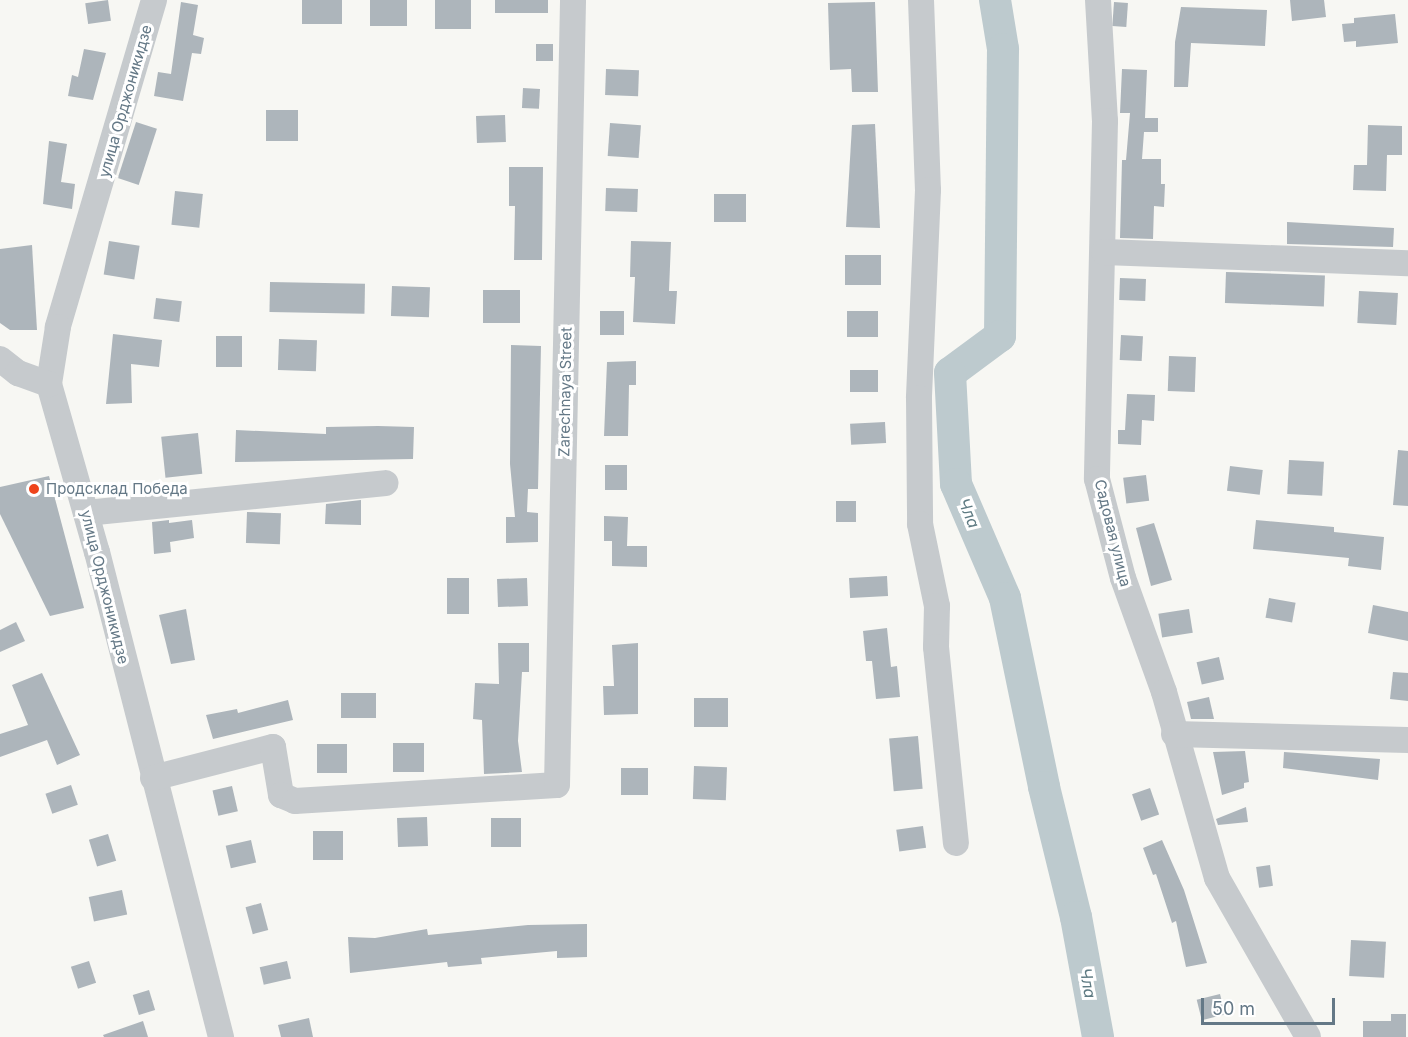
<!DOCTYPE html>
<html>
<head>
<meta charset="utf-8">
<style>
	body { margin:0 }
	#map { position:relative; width:1408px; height:1037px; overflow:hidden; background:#f7f7f3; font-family:Inter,sans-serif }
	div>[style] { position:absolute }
	.river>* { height:32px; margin:-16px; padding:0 16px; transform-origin:16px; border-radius:16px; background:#bdcace }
	.building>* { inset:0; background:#adb5bb; transform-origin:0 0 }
	.minor>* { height:26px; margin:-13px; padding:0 13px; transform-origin:13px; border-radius:13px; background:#c6cacd }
	.dots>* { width:16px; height:16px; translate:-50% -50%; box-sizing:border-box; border:3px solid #fff; border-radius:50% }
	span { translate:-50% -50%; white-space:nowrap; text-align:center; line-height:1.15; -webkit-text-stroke:6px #fff; paint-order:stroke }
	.street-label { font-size:15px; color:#647886 }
	.poi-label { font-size:15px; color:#647886 }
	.left { translate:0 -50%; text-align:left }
	.water-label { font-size:16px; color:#5f7b83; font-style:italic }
	.scale { position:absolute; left:1201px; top:998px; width:134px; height:27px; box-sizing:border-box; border:3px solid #647886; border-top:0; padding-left:8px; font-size:18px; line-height:21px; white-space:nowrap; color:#647886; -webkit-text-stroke:4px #fff; paint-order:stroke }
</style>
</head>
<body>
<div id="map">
	<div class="river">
		<div style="left:995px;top:0;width:50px;rotate:80.7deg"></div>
		<div style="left:1003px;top:49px;width:287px;rotate:90.6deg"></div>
		<div style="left:1000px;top:336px;width:62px;rotate:143.5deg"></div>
		<div style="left:950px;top:373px;width:111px;rotate:86.9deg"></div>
		<div style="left:956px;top:484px;width:124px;rotate:66.7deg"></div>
		<div style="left:1005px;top:598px;width:193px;rotate:78.3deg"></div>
		<div style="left:1044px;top:787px;width:134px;rotate:76.2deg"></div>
		<div style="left:1076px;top:917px;width:122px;rotate:79.6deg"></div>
	</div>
	<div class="building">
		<div style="left:108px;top:0;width:21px;height:23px;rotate:82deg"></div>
		<div style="left:302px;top:0;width:40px;height:24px"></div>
		<div style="left:370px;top:0;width:37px;height:26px"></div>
		<div style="left:435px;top:0;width:36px;height:29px"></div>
		<div style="left:495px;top:0;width:53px;height:13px"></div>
		<div style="clip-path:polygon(1290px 0,1324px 0,1326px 17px,1292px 21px)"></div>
		<div style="clip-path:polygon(181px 2px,198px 5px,193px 35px,204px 38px,201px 54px,192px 53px,183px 101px,154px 96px,158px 72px,171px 74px)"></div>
		<div style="clip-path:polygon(875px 2px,878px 92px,852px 92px,851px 69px,830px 70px,828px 3px)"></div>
		<div style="left:1114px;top:2px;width:14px;height:24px;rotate:4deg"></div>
		<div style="clip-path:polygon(1181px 7px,1267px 10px,1265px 46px,1191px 43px,1188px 87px,1174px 87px,1175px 42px)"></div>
		<div style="clip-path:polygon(1395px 14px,1398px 43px,1356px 47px,1356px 41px,1344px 42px,1342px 24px,1354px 23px,1354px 18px)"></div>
		<div style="left:536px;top:44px;width:17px;height:17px"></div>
		<div style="clip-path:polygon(84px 49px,106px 53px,93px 100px,68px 96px,72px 75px,78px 77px)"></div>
		<div style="left:606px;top:69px;width:33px;height:26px;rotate:2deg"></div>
		<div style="clip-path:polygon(1122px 69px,1147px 70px,1145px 118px,1158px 118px,1158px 132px,1144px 132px,1142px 159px,1161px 159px,1161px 184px,1165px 184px,1164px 207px,1154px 206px,1153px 239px,1120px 238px,1122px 160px,1126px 160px,1130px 113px,1120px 113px)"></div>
		<div style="left:523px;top:88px;width:17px;height:20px;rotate:3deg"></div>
		<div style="left:266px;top:110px;width:32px;height:31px"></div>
		<div style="left:505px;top:115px;width:27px;height:29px;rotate:88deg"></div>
		<div style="left:136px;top:122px;width:22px;height:59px;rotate:18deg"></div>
		<div style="left:610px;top:123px;width:31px;height:33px;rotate:4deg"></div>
		<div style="clip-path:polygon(875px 124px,880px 228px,846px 227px,852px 125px)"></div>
		<div style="clip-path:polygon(1368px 125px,1402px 126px,1402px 155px,1387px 155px,1386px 191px,1353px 190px,1354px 165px,1367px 165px)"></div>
		<div style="clip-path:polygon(49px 141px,67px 144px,61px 182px,75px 184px,72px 209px,43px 204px)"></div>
		<div style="clip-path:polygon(509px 167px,543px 167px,542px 260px,514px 260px,515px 206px,509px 206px)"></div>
		<div style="left:606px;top:188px;width:32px;height:23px;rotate:2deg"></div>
		<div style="left:175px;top:191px;width:28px;height:34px;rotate:6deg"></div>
		<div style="left:714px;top:194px;width:32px;height:28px"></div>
		<div style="clip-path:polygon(1287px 222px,1394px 228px,1393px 247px,1287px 244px)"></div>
		<div style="left:109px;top:241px;width:31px;height:34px;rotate:9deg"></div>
		<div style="clip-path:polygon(631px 241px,671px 242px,669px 291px,677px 291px,675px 324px,633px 322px,635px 277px,630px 277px)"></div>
		<div style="clip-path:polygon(32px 245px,37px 330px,10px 330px,0 323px,0 249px)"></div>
		<div style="left:881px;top:255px;width:30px;height:36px;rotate:90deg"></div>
		<div style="left:1226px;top:272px;width:99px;height:31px;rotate:2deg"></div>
		<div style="left:1120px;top:278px;width:26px;height:22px;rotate:2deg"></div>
		<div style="left:270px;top:282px;width:95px;height:30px;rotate:1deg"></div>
		<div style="left:392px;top:286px;width:38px;height:30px;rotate:2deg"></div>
		<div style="left:483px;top:290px;width:37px;height:33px"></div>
		<div style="left:1359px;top:291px;width:39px;height:32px;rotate:3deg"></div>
		<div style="left:156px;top:298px;width:26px;height:21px;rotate:7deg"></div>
		<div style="left:600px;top:311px;width:24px;height:24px"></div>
		<div style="left:878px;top:311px;width:26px;height:31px;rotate:90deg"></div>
		<div style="clip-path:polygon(113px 334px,162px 340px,159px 367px,131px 364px,132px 403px,106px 404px)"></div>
		<div style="left:1121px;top:335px;width:22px;height:25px;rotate:3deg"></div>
		<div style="left:216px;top:336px;width:26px;height:31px"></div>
		<div style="left:279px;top:339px;width:38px;height:31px;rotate:2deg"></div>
		<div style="clip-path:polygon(511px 345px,541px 346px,538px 489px,528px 489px,527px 512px,538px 513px,538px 542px,506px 543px,506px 517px,515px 517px,510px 464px)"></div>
		<div style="left:1169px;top:356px;width:27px;height:35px;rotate:2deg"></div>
		<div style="clip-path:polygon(636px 361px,636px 385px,629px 385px,628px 436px,604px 436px,607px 362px)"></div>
		<div style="left:878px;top:370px;width:22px;height:28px;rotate:90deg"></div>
		<div style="clip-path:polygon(1127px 394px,1155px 395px,1154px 421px,1142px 420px,1141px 445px,1118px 444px,1118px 430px,1125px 430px)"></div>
		<div style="left:885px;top:422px;width:21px;height:35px;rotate:87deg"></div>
		<div style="clip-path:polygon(378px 426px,414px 427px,413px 459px,235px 462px,236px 430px,326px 434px,326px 427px)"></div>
		<div style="left:198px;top:433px;width:41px;height:37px;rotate:84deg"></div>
		<div style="clip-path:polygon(1398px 450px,1408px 451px,1408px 506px,1393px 505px)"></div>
		<div style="left:1289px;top:460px;width:35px;height:34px;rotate:3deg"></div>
		<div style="left:605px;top:465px;width:22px;height:25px"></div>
		<div style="left:1230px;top:466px;width:33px;height:25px;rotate:7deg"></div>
		<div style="left:1146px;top:475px;width:26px;height:23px;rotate:83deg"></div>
		<div style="clip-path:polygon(49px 476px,84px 608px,50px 616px,0 514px,0 487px)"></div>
		<div style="clip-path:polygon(361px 500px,361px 525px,325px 524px,326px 504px)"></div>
		<div style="left:836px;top:501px;width:20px;height:21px"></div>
		<div style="left:247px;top:512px;width:34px;height:31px;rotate:2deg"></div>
		<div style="clip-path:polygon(604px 516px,628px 517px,627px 546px,647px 546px,647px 567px,612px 566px,612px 541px,604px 541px)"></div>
		<div style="clip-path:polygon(169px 520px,169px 523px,192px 520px,194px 538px,170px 542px,171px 552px,154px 554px,152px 522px)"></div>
		<div style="clip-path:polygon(1256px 520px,1334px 527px,1334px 532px,1384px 537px,1381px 570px,1348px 566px,1349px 558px,1253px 549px)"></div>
		<div style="clip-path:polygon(1154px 523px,1172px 580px,1151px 586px,1136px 528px)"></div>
		<div style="left:887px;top:576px;width:20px;height:38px;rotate:87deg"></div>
		<div style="left:447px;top:578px;width:22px;height:36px"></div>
		<div style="left:527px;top:578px;width:28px;height:30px;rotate:88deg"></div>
		<div style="left:1269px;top:598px;width:27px;height:20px;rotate:10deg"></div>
		<div style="clip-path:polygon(1373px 605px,1408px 612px,1408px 641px,1368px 633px)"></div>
		<div style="clip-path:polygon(186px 609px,195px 660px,171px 664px,159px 615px)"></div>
		<div style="left:1189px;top:609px;width:24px;height:31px;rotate:81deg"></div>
		<div style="clip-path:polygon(16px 622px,25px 641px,0 652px,0 630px)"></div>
		<div style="clip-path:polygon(887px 628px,891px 667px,897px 666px,900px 697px,876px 699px,872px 661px,866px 661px,863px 631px)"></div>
		<div style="clip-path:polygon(498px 643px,529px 643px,529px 672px,522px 672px,518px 741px,522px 772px,484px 774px,482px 720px,473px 719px,475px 683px,499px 684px)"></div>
		<div style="clip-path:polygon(638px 643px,638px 714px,604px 715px,603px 686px,614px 686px,612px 645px)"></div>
		<div style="left:1219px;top:657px;width:23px;height:23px;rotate:77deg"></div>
		<div style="clip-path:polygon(1393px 672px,1408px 673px,1408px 701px,1390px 699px)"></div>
		<div style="clip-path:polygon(42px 673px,80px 755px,57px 765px,47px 740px,0 757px,0 734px,28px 725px,12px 685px)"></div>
		<div style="left:341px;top:693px;width:35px;height:25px"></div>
		<div style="clip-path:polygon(1209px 697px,1214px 719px,1191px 719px,1187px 702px)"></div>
		<div style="left:728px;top:698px;width:29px;height:34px;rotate:90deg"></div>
		<div style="clip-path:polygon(288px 700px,293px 720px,213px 739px,206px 715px,237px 709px,238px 713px)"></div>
		<div style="left:918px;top:736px;width:53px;height:29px;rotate:85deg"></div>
		<div style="left:393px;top:743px;width:31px;height:29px"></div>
		<div style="left:347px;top:744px;width:29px;height:30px;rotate:90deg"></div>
		<div style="clip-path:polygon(1245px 751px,1249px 782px,1244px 783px,1244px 788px,1222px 795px,1213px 752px)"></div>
		<div style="clip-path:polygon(1284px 752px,1380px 759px,1378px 780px,1283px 768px)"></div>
		<div style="left:694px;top:766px;width:33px;height:33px;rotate:2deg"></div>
		<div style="left:621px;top:768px;width:27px;height:27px"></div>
		<div style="left:71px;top:785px;width:21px;height:27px;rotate:71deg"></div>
		<div style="left:232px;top:786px;width:26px;height:20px;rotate:77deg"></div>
		<div style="left:1150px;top:788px;width:28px;height:19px;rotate:71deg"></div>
		<div style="clip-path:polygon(1246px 807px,1248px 822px,1218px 825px,1216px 819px)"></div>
		<div style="left:427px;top:817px;width:29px;height:30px;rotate:88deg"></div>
		<div style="left:491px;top:818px;width:30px;height:29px"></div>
		<div style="left:923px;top:826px;width:22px;height:27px;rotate:82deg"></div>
		<div style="left:313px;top:831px;width:30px;height:29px"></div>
		<div style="left:108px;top:834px;width:28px;height:20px;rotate:73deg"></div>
		<div style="left:251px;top:840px;width:23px;height:26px;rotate:77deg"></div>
		<div style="clip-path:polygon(1162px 840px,1184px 890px,1207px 963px,1186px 967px,1176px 921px,1172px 923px,1156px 874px,1153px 875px,1143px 848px)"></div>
		<div style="left:1270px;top:865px;width:21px;height:14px;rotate:82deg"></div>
		<div style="left:122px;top:890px;width:25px;height:34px;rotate:78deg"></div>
		<div style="left:261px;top:903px;width:28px;height:16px;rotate:75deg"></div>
		<div style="clip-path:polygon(587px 924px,587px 957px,557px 958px,557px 951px,481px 958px,482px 964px,448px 967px,447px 962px,350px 973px,348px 937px,375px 938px,427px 929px,428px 935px,528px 925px)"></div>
		<div style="left:1351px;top:940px;width:35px;height:36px;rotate:3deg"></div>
		<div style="left:89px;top:961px;width:23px;height:19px;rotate:72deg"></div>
		<div style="left:287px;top:961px;width:18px;height:28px;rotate:77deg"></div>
		<div style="left:149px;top:990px;width:21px;height:17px;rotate:73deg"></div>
		<div style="left:1220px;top:994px;width:21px;height:24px;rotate:76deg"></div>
		<div style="clip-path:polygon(1391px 1014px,1406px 1014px,1406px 1037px,1363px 1037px,1363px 1021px,1391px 1021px)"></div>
		<div style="clip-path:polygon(309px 1018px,313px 1037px,281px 1037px,278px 1025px)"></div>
		<div style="clip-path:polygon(143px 1021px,148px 1037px,104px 1037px,103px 1035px)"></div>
	</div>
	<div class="minor">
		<div style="left:154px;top:0;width:341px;rotate:106.4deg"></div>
		<div style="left:58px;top:327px;width:58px;rotate:99deg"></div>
		<div style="left:49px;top:384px;width:175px;rotate:74.1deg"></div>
		<div style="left:97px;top:552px;width:501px;rotate:75.66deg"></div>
		<div style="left:921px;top:0;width:190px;rotate:87.9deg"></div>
		<div style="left:928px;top:190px;width:208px;rotate:92.5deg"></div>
		<div style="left:919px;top:398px;width:126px;rotate:89.5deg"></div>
		<div style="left:920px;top:524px;width:84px;rotate:78.3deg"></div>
		<div style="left:937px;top:606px;width:41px;rotate:91.4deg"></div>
		<div style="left:936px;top:647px;width:197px;rotate:84.2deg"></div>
		<div style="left:1098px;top:0;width:121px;rotate:86.7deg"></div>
		<div style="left:1105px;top:121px;width:358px;rotate:91.3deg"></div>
		<div style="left:1097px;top:479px;width:102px;rotate:75.3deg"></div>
		<div style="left:1123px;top:578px;width:121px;rotate:70.2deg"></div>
		<div style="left:1164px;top:692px;width:193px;rotate:74.1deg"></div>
		<div style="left:1217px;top:878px;width:183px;rotate:60.2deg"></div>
		<div style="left:1104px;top:252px;width:304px;rotate:2.1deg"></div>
		<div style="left:0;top:359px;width:23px;rotate:38deg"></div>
		<div style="left:18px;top:373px;width:33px;rotate:20deg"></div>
		<div style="left:86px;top:513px;width:301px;rotate:-5.7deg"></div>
		<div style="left:1174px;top:734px;width:234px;rotate:1.5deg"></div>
		<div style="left:153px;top:778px;width:124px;rotate:-14.5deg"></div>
		<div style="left:273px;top:747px;width:49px;rotate:80.5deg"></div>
		<div style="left:281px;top:795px;width:15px;rotate:23deg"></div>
		<div style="left:295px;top:801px;width:262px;rotate:-3.5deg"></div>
		<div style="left:557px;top:785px;width:785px;rotate:-88.83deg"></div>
	</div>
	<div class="dots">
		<div style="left:34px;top:489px;background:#ee441c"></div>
	</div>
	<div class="street-label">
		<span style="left:125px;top:101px;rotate:-74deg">улица Орджоникидзе</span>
		<span style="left:565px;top:392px;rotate:-89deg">Zarechnaya Street</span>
		<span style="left:1113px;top:533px;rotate:76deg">Садовая улица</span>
		<span style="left:105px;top:587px;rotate:76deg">улица Орджоникидзе</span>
	</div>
	<div class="poi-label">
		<span class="left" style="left:46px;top:489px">Продсклад Победа</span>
	</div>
	<div class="water-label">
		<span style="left:969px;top:513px;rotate:67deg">Чла</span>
		<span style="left:1088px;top:983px;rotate:80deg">Чла</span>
	</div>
	<div class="scale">50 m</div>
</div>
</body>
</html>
